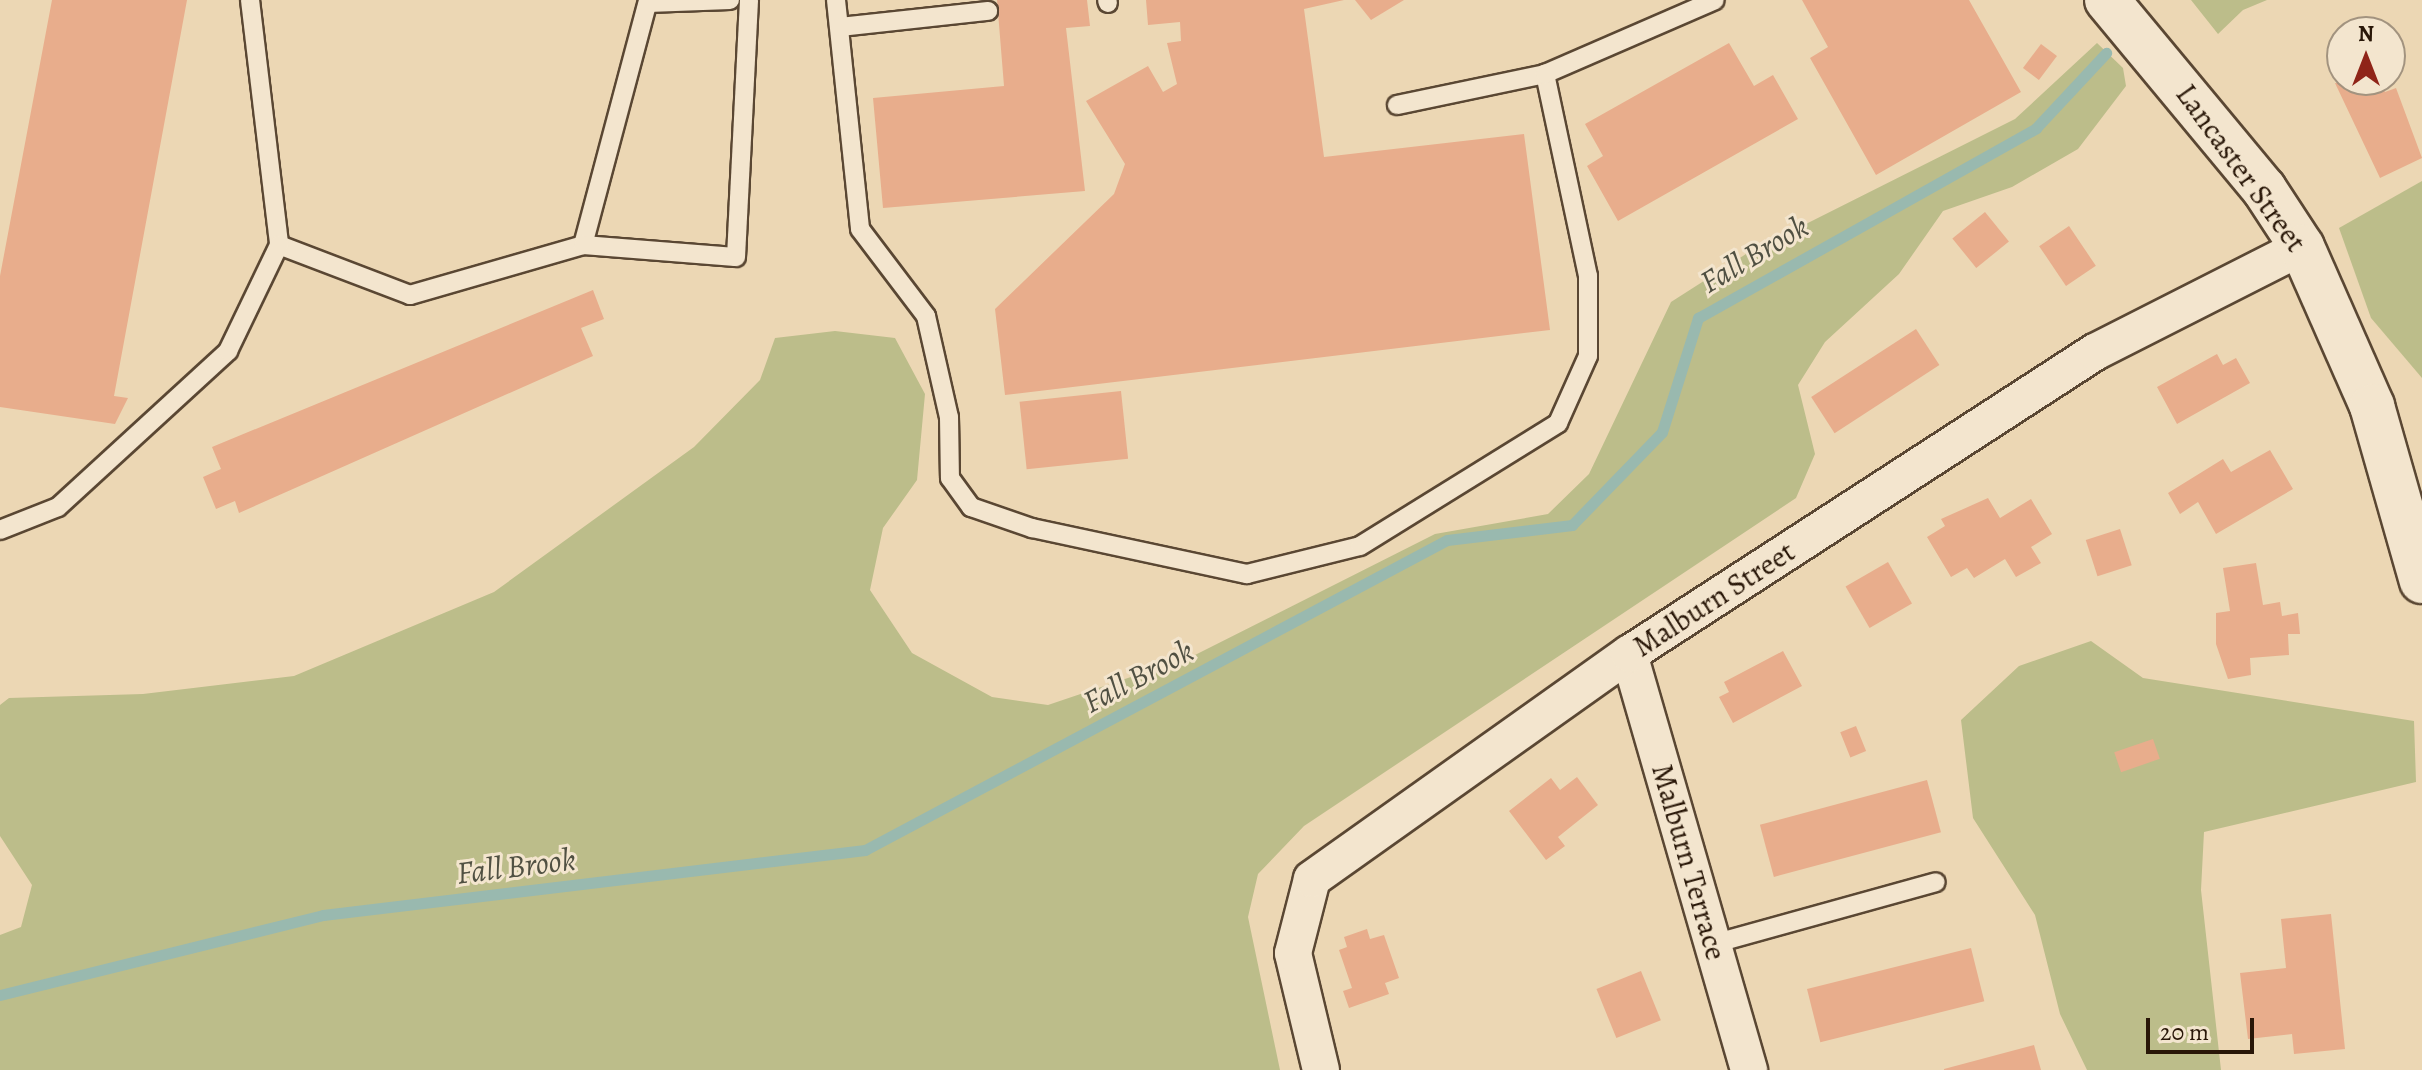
<!DOCTYPE html>
<html>
<head>
<meta charset="utf-8">
<style>
	body { margin:0 }
	#map { position:relative; width:2422px; height:1070px; overflow:hidden; background:#ecd7b4; font-family:Alegreya,serif }
	div>[style] { position:absolute }
	.green>* { inset:0; background:#bcbd8a }
	.stream>* { height:11px; margin:-5.5px; padding:0 5.5px; transform-origin:5.5px; border-radius:5.5px; background:#99b9af }
	.building>* { inset:0; background:#e8ad8c; transform-origin:0 0 }
	.roads { filter:drop-shadow(2px 0 #5a4733) drop-shadow(-2px 0 #5a4733) drop-shadow(0 2px #5a4733) drop-shadow(0 -2px #5a4733) }
	.service>* { height:18px; margin:-9px; padding:0 9px; transform-origin:9px; border-radius:9px; background:#f3e5ce }
	.minor>* { height:36px; margin:-18px; padding:0 18px; transform-origin:18px; border-radius:18px; background:#f3e5ce }
	.secondary>* { height:44px; margin:-22px; padding:0 22px; transform-origin:22px; border-radius:22px; background:#f3e5ce }
	span { translate:-50% -50%; white-space:nowrap; text-align:center; line-height:1.15; -webkit-text-stroke:6px #f3e5ce; paint-order:stroke }
	.street-label { font-size:30px; color:#291708 }
	.water-label { font-size:32px; color:#505042; font-style:italic }
	.north { position:absolute; left:2326px; top:16px; width:80px; height:80px; box-sizing:border-box; background:#f3e5ce; border:2px solid #a2937f; border-radius:50%; rotate:0deg; font-size:22px; font-weight:700; line-height:32px; text-align:center; color:#291708 }
	.north::after { content:''; display:block; margin:auto; width:28px; height:36px; background:#8f2418; clip-path:polygon(50% 0,100% 100%,50% 72%,0 100%) }
	.scale { position:absolute; left:2146px; top:1018px; width:108px; height:36px; box-sizing:border-box; border:4px solid #291708; border-top:0; padding-left:10px; font-size:24px; line-height:28px; white-space:nowrap; color:#291708; -webkit-text-stroke:6px #f3e5ce; paint-order:stroke }
</style>
</head>
<body>
<div id="map">
	<div class="green">
		<div style="clip-path:polygon(2191px 0,2267px 0,2243px 10px,2218px 34px)"></div>
		<div style="clip-path:polygon(2097px 43px,2123px 68px,2126px 86px,2078px 149px,2012px 187px,1943px 211px,1899px 274px,1825px 342px,1798px 385px,1815px 454px,1796px 498px,1304px 826px,1258px 874px,1248px 917px,1280px 1070px,0 1070px,0 935px,21px 927px,32px 885px,0 836px,0 705px,9px 698px,143px 694px,294px 676px,494px 592px,694px 447px,760px 380px,775px 338px,835px 331px,895px 338px,925px 394px,917px 480px,883px 528px,870px 590px,912px 653px,992px 697px,1048px 705px,1193px 656px,1435px 534px,1548px 514px,1589px 474px,1671px 302px,1746px 254px,2015px 119px)"></div>
		<div style="clip-path:polygon(2422px 181px,2422px 378px,2371px 318px,2339px 228px)"></div>
		<div style="clip-path:polygon(2091px 641px,2143px 678px,2414px 721px,2416px 782px,2204px 832px,2201px 890px,2221px 1070px,2087px 1070px,2060px 1014px,2035px 915px,1973px 818px,1961px 720px,2019px 666px)"></div>
	</div>
	<div class="stream">
		<div style="left:0;top:995px;width:333px;rotate:-13.9deg"></div>
		<div style="left:323px;top:915px;width:546px;rotate:-6.84deg"></div>
		<div style="left:865px;top:850px;width:659px;rotate:-28.04deg"></div>
		<div style="left:1447px;top:540px;width:126px;rotate:-6.8deg"></div>
		<div style="left:1572px;top:525px;width:129px;rotate:-45.9deg"></div>
		<div style="left:1662px;top:432px;width:120px;rotate:-72.5deg"></div>
		<div style="left:1698px;top:318px;width:388px;rotate:-29.3deg"></div>
		<div style="left:2036px;top:128px;width:103px;rotate:-47deg"></div>
	</div>
	<div class="building">
		<div style="clip-path:polygon(52px 0,187px 0,114px 396px,128px 398px,115px 424px,0 407px,0 276px)"></div>
		<div style="clip-path:polygon(997px 0,1087px 0,1090px 26px,1066px 28px,1085px 191px,883px 208px,873px 98px,1004px 86px)"></div>
		<div style="clip-path:polygon(1146px 0,1344px 0,1304px 9px,1324px 157px,1524px 134px,1550px 330px,1005px 395px,995px 309px,1114px 194px,1125px 164px,1086px 101px,1148px 66px,1163px 92px,1177px 84px,1167px 43px,1181px 41px,1180px 22px,1148px 25px)"></div>
		<div style="clip-path:polygon(1355px 0,1404px 0,1371px 20px)"></div>
		<div style="clip-path:polygon(1802px 0,1969px 0,2021px 92px,1876px 175px,1810px 58px,1828px 47px)"></div>
		<div style="clip-path:polygon(1729px 43px,1754px 86px,1773px 75px,1798px 119px,1618px 221px,1587px 166px,1603px 156px,1585px 124px)"></div>
		<div style="left:2041px;top:44px;width:20px;height:30px;rotate:37deg"></div>
		<div style="clip-path:polygon(2380px 80px,2385px 92px,2396px 88px,2422px 158px,2380px 178px,2335px 83px)"></div>
		<div style="left:1985px;top:212px;width:38px;height:42px;rotate:51deg"></div>
		<div style="left:2069px;top:226px;width:48px;height:36px;rotate:56deg"></div>
		<div style="clip-path:polygon(593px 290px,604px 319px,581px 328px,593px 356px,239px 513px,235px 501px,216px 509px,203px 477px,221px 469px,212px 447px)"></div>
		<div style="left:1916px;top:329px;width:43px;height:125px;rotate:57deg"></div>
		<div style="clip-path:polygon(2217px 354px,2223px 365px,2236px 358px,2250px 383px,2177px 424px,2157px 387px)"></div>
		<div style="left:1121px;top:391px;width:68px;height:102px;rotate:84deg"></div>
		<div style="clip-path:polygon(2270px 450px,2293px 489px,2216px 534px,2198px 502px,2180px 514px,2168px 493px,2223px 459px,2231px 472px)"></div>
		<div style="clip-path:polygon(1988px 498px,2000px 518px,2031px 499px,2052px 534px,2031px 547px,2041px 563px,2016px 577px,2005px 559px,1974px 578px,1967px 568px,1951px 577px,1927px 537px,1945px 526px,1941px 519px)"></div>
		<div style="left:2120px;top:529px;width:38px;height:36px;rotate:72deg"></div>
		<div style="left:1888px;top:562px;width:48px;height:49px;rotate:60deg"></div>
		<div style="clip-path:polygon(2256px 563px,2263px 605px,2280px 602px,2282px 616px,2298px 613px,2300px 634px,2288px 634px,2289px 655px,2250px 658px,2251px 675px,2228px 679px,2216px 644px,2216px 613px,2230px 611px,2223px 568px)"></div>
		<div style="clip-path:polygon(1783px 651px,1802px 686px,1733px 723px,1719px 697px,1729px 692px,1724px 682px)"></div>
		<div style="left:1856px;top:726px;width:27px;height:17px;rotate:68deg"></div>
		<div style="left:2153px;top:739px;width:21px;height:41px;rotate:71deg"></div>
		<div style="clip-path:polygon(1577px 777px,1598px 805px,1558px 837px,1565px 846px,1546px 860px,1509px 811px,1551px 778px,1560px 790px)"></div>
		<div style="left:1927px;top:780px;width:54px;height:173px;rotate:75deg"></div>
		<div style="clip-path:polygon(2331px 914px,2345px 1049px,2294px 1054px,2292px 1034px,2248px 1039px,2240px 973px,2286px 968px,2281px 919px)"></div>
		<div style="clip-path:polygon(1367px 929px,1370px 939px,1384px 935px,1399px 978px,1385px 983px,1389px 994px,1349px 1008px,1343px 991px,1352px 988px,1339px 950px,1347px 947px,1344px 937px)"></div>
		<div style="left:1971px;top:948px;width:55px;height:169px;rotate:76deg"></div>
		<div style="left:1641px;top:971px;width:53px;height:48px;rotate:68deg"></div>
		<div style="clip-path:polygon(2034px 1045px,2041px 1070px,1944px 1070px,1944px 1069px)"></div>
	</div>
	<div class="roads">
		<div class="service">
			<div style="left:250px;top:0;width:247px;rotate:83.2deg"></div>
			<div style="left:279px;top:245px;width:140px;rotate:20.9deg"></div>
			<div style="left:410px;top:295px;width:180px;rotate:-16.1deg"></div>
			<div style="left:583px;top:245px;width:253px;rotate:-75.1deg"></div>
			<div style="left:836px;top:0;width:230px;rotate:84deg"></div>
			<div style="left:860px;top:229px;width:109px;rotate:52.8deg"></div>
			<div style="left:926px;top:316px;width:104px;rotate:77.2deg"></div>
			<div style="left:949px;top:417px;width:61px;rotate:89.1deg"></div>
			<div style="left:950px;top:478px;width:36px;rotate:54deg"></div>
			<div style="left:971px;top:507px;width:65px;rotate:19deg"></div>
			<div style="left:1032px;top:528px;width:220px;rotate:12.1deg"></div>
			<div style="left:1247px;top:574px;width:116px;rotate:-13.9deg"></div>
			<div style="left:1360px;top:546px;width:233px;rotate:-31.8deg"></div>
			<div style="left:1558px;top:423px;width:73px;rotate:-65.9deg"></div>
			<div style="left:1588px;top:356px;width:80px;rotate:-90deg"></div>
			<div style="left:1588px;top:276px;width:207px;rotate:-102deg"></div>
			<div style="left:1107px;top:0;width:3px;rotate:72deg"></div>
			<div style="left:648px;top:3px;width:82px;rotate:-2.1deg"></div>
			<div style="left:840px;top:27px;width:149px;rotate:-6.2deg"></div>
			<div style="left:1397px;top:105px;width:151px;rotate:-11.8deg"></div>
			<div style="left:1545px;top:74px;width:185px;rotate:-23.5deg"></div>
			<div style="left:583px;top:245px;width:153px;rotate:4.5deg"></div>
			<div style="left:736px;top:257px;width:257px;rotate:-87.1deg"></div>
			<div style="left:0;top:530px;width:62px;rotate:-21.6deg"></div>
			<div style="left:58px;top:507px;width:231px;rotate:-42.5deg"></div>
			<div style="left:228px;top:351px;width:118px;rotate:-64.3deg"></div>
			<div style="left:1713px;top:944px;width:231px;rotate:-15.5deg"></div>
		</div>
		<div class="minor">
			<div style="left:1629px;top:654px;width:433px;rotate:73.9deg"></div>
			<div style="left:1321px;top:1070px;width:120px;rotate:-103.5deg"></div>
			<div style="left:1293px;top:953px;width:76px;rotate:-75.6deg"></div>
			<div style="left:1312px;top:879px;width:389px;rotate:-35.4deg"></div>
			<div style="left:1629px;top:654px;width:555px;rotate:-32.95deg"></div>
			<div style="left:2095px;top:352px;width:232px;rotate:-26.9deg"></div>
		</div>
		<div class="secondary">
			<div style="left:2107px;top:0;width:246px;rotate:50.3deg"></div>
			<div style="left:2264px;top:189px;width:69px;rotate:56.8deg"></div>
			<div style="left:2302px;top:247px;width:174px;rotate:66.2deg"></div>
			<div style="left:2372px;top:406px;width:182px;rotate:74.1deg"></div>
		</div>
	</div>
	<div class="street-label">
		<span style="left:2241px;top:168px;rotate:54deg">Lancaster Street</span>
		<span style="left:1714px;top:599px;rotate:-33deg">Malburn Street</span>
		<span style="left:1689px;top:862px;rotate:74deg">Malburn Terrace</span>
	</div>
	<div class="water-label">
		<span style="left:1754px;top:254px;rotate:-31deg">Fall Brook</span>
		<span style="left:1138px;top:676px;rotate:-28deg">Fall Brook</span>
		<span style="left:516px;top:866px;rotate:-7deg">Fall Brook</span>
	</div>
	<div class="north">N</div>
	<div class="scale">20 m</div>
</div>
</body>
</html>
